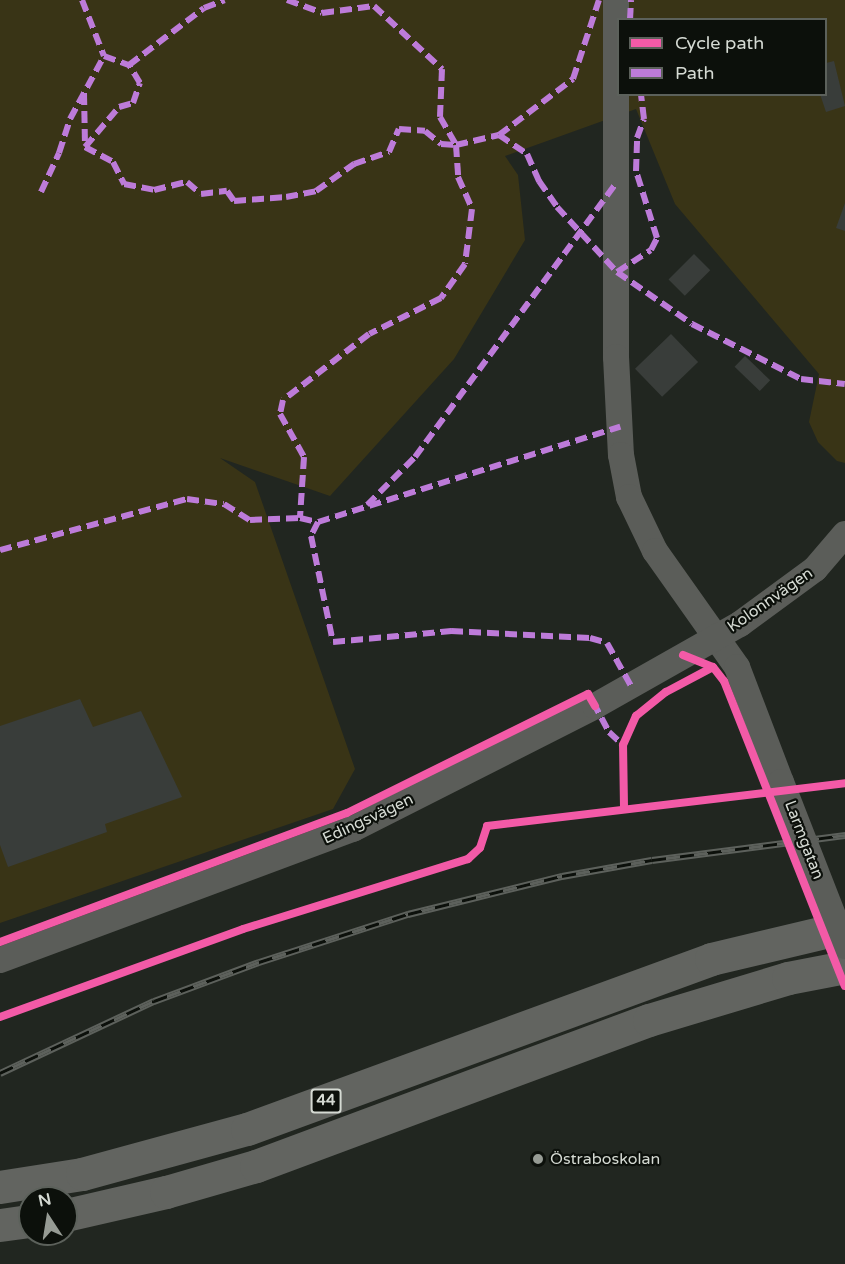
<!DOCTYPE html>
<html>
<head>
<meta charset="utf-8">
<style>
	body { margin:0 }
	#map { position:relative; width:845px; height:1264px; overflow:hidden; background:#212620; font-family:"Varela Round",sans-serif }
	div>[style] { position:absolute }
	.green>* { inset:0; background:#393416 }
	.building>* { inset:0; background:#393d3a; transform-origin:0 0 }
	.minor>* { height:26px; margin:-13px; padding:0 13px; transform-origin:13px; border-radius:13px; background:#5b5d59 }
	.highway>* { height:33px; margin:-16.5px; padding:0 16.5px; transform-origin:16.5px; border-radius:16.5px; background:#626460 }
	.rail>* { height:7px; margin-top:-3.5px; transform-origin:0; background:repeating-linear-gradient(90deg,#0c100b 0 14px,#5d615c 0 28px); box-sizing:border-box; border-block:2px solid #5d615c }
	.minor-bridge>* { height:26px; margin:-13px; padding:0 13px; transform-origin:13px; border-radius:13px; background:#5b5d59 }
	.quiet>* { height:6px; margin-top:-3px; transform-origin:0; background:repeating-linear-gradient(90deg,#bd7bd9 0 12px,transparent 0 18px) }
	.cycleway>* { height:8px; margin:-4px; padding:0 4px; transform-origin:4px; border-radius:4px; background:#f35aa7 }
	.dots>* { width:16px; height:16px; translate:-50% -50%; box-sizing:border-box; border:3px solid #0c100b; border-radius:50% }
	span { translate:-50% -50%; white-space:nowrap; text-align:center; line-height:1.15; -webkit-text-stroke:4.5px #0c100b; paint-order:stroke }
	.shield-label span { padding:2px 4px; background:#0c100b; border:2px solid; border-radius:4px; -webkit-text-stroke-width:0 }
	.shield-label { font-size:15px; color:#d5dad3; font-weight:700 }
	.street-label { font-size:16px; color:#d5dad3 }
	.poi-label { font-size:16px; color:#d5dad3 }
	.left { translate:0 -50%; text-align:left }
	.legend { position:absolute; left:617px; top:18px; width:210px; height:78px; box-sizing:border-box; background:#0c100b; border:2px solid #5c615b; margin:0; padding:8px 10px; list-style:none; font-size:18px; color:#d5dad3 }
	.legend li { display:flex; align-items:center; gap:12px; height:30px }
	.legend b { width:30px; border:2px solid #5c615b }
	.north { position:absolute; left:18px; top:1186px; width:60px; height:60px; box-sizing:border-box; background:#0c100b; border:2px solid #5c615b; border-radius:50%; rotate:348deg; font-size:16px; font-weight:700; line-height:24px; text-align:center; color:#d5dad3 }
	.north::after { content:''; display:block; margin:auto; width:21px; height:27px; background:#969b94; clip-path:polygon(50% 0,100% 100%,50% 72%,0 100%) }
</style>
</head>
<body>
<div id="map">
	<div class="green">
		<div style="clip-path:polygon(evenodd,0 0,845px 0,845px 463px,837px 461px,818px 442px,809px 422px,819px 374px,675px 204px,636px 109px,505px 156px,518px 175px,525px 240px,454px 359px,330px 496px,220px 458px,255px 482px,355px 769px,333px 809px,0 923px,0 0,618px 20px,826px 20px,826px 94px,618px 94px,618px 20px)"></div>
	</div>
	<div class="building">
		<div style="clip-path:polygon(834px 61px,845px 106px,826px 112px,820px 94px,826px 94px,826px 63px)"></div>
		<div style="clip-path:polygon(845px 203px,845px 231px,836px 228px)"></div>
		<div style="left:694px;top:254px;width:23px;height:36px;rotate:45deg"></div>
		<div style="left:671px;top:334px;width:39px;height:50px;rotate:46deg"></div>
		<div style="left:745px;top:356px;width:35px;height:15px;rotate:44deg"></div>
		<div style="clip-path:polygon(80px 699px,93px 727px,141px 711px,182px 797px,105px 824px,107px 832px,8px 867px,0 845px,0 726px)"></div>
	</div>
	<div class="minor">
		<div style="left:616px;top:0;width:357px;rotate:90deg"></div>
		<div style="left:616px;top:357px;width:98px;rotate:87.1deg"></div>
		<div style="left:621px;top:455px;width:43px;rotate:79.2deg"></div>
		<div style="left:629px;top:497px;width:60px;rotate:64.3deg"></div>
		<div style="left:655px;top:551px;width:142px;rotate:54.7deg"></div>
		<div style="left:737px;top:667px;width:123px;rotate:69.1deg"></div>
		<div style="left:0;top:960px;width:377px;rotate:-20.4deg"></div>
		<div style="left:353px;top:829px;width:271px;rotate:-26.9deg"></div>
		<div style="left:595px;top:706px;width:167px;rotate:-29.5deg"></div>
		<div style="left:740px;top:624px;width:93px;rotate:-36.3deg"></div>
		<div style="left:815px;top:569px;width:46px;rotate:-49.4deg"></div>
	</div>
	<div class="highway">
		<div style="left:0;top:1187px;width:83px;rotate:-9deg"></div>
		<div style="left:82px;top:1174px;width:171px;rotate:-15.3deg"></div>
		<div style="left:247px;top:1129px;width:494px;rotate:-20.1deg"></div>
		<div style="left:711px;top:959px;width:138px;rotate:-13.4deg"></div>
		<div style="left:66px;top:1215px;width:103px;rotate:-13deg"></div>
		<div style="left:166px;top:1192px;width:94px;rotate:-16.1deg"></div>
		<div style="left:256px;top:1166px;width:419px;rotate:-20.4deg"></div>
		<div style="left:649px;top:1020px;width:145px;rotate:-16.8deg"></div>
		<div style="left:788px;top:978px;width:58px;rotate:-10.9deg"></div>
		<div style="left:0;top:1225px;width:30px;rotate:-8deg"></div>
	</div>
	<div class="rail">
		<div style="left:0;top:1073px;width:170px;rotate:-25.1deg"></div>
		<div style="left:154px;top:1001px;width:112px;rotate:-20.4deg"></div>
		<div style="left:259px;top:962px;width:157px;rotate:-17.9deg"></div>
		<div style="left:408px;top:914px;width:159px;rotate:-13.9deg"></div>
		<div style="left:562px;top:876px;width:91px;rotate:-10.1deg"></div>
		<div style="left:652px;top:860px;width:195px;rotate:-7.4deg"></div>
	</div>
	<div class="minor-bridge">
		<div style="left:781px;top:782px;width:176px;rotate:68.7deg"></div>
	</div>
	<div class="quiet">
		<div style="left:82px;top:0;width:60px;rotate:68.6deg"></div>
		<div style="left:104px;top:56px;width:27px;rotate:20deg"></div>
		<div style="left:129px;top:65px;width:94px;rotate:-37.2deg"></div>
		<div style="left:204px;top:8px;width:22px;rotate:-21deg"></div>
		<div style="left:287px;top:0;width:37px;rotate:20deg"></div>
		<div style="left:322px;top:13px;width:52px;rotate:-7.7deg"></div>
		<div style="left:374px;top:6px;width:93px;rotate:42.8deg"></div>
		<div style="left:442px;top:69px;width:48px;rotate:92.4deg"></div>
		<div style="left:440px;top:117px;width:32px;rotate:60deg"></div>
		<div style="left:456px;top:145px;width:44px;rotate:-13.1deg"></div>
		<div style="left:499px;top:135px;width:93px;rotate:-37.1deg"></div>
		<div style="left:573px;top:79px;width:83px;rotate:-71.8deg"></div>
		<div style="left:630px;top:20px;width:20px;rotate:-87deg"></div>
		<div style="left:84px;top:93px;width:54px;rotate:88.9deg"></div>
		<div style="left:85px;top:147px;width:32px;rotate:28deg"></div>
		<div style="left:113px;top:162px;width:25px;rotate:63deg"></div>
		<div style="left:124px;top:184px;width:31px;rotate:11deg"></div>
		<div style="left:154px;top:190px;width:34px;rotate:-14deg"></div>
		<div style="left:187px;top:182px;width:18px;rotate:41deg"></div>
		<div style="left:201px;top:194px;width:26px;rotate:-7deg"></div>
		<div style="left:227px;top:191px;width:12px;rotate:55deg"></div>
		<div style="left:234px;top:201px;width:52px;rotate:-4.4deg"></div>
		<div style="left:286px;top:197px;width:31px;rotate:-11deg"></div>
		<div style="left:316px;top:191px;width:47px;rotate:-35.4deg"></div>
		<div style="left:354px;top:164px;width:37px;rotate:-19deg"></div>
		<div style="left:389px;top:152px;width:25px;rotate:-67deg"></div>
		<div style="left:399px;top:129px;width:26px;rotate:4deg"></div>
		<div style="left:425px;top:131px;width:21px;rotate:39deg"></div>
		<div style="left:441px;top:144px;width:15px;rotate:4deg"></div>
		<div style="left:456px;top:145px;width:32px;rotate:86deg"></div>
		<div style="left:458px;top:177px;width:35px;rotate:66deg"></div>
		<div style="left:472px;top:209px;width:55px;rotate:97.3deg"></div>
		<div style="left:465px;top:264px;width:42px;rotate:125.2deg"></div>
		<div style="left:441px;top:298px;width:80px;rotate:153.4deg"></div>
		<div style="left:369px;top:334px;width:108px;rotate:142.5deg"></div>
		<div style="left:283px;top:400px;width:14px;rotate:102deg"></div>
		<div style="left:280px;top:414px;width:49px;rotate:60.8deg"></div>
		<div style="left:304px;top:457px;width:61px;rotate:93.8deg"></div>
		<div style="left:499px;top:135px;width:34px;rotate:34deg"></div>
		<div style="left:527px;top:154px;width:30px;rotate:66deg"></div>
		<div style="left:539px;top:181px;width:32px;rotate:55deg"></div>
		<div style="left:557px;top:207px;width:88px;rotate:47.3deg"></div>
		<div style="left:617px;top:272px;width:91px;rotate:34.7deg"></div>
		<div style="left:692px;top:324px;width:122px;rotate:26.8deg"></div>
		<div style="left:801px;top:379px;width:44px;rotate:6.5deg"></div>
		<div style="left:85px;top:147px;width:52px;rotate:-49.6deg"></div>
		<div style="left:119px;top:107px;width:15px;rotate:-16deg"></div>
		<div style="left:133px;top:103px;width:21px;rotate:-71deg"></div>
		<div style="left:140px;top:83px;width:21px;rotate:-121deg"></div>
		<div style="left:41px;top:192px;width:43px;rotate:-65.2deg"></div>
		<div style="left:59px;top:153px;width:36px;rotate:-72deg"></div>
		<div style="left:70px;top:119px;width:72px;rotate:-61.6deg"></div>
		<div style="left:617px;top:272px;width:40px;rotate:-32.9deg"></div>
		<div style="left:651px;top:250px;width:13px;rotate:-63deg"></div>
		<div style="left:657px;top:238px;width:70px;rotate:-107.4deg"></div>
		<div style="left:636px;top:171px;width:33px;rotate:-88deg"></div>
		<div style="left:637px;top:138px;width:20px;rotate:-70deg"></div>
		<div style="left:644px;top:119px;width:25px;rotate:-97deg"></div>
		<div style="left:367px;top:505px;width:68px;rotate:-45deg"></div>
		<div style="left:415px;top:457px;width:338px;rotate:-53.7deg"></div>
		<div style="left:318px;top:522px;width:16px;rotate:117deg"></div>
		<div style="left:311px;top:536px;width:108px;rotate:78.3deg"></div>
		<div style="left:333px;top:642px;width:119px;rotate:-5.3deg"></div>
		<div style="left:451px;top:631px;width:139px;rotate:2.9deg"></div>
		<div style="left:590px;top:638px;width:18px;rotate:16deg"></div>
		<div style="left:607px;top:643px;width:49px;rotate:60.8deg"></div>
		<div style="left:0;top:550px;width:194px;rotate:-15.3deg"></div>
		<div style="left:187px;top:499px;width:37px;rotate:8deg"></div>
		<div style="left:224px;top:504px;width:31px;rotate:32deg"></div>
		<div style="left:250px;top:520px;width:50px;rotate:-2.3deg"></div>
		<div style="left:300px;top:518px;width:18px;rotate:13deg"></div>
		<div style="left:318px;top:522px;width:317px;rotate:-17.5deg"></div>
		<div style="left:593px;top:702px;width:34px;rotate:62deg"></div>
		<div style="left:609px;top:732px;width:19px;rotate:43deg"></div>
	</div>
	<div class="cycleway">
		<div style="left:683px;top:655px;width:32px;rotate:22deg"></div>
		<div style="left:713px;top:667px;width:18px;rotate:52deg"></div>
		<div style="left:724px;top:681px;width:328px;rotate:68.4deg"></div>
		<div style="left:624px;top:807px;width:62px;rotate:-90.9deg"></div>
		<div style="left:623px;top:745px;width:32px;rotate:-66deg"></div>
		<div style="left:636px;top:716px;width:38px;rotate:-39deg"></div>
		<div style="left:666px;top:692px;width:53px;rotate:-28deg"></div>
		<div style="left:0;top:942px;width:370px;rotate:-20.4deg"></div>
		<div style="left:347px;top:813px;width:269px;rotate:-26.3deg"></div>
		<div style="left:588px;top:694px;width:14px;rotate:60deg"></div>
		<div style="left:0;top:1017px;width:258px;rotate:-19.9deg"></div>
		<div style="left:243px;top:929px;width:236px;rotate:-17.3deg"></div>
		<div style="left:468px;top:859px;width:16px;rotate:-43deg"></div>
		<div style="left:480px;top:848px;width:23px;rotate:-72deg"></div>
		<div style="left:487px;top:826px;width:361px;rotate:-6.8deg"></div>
	</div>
	<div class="dots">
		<div style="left:538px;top:1159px;background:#969b94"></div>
	</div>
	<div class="shield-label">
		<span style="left:326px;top:1101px">44</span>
	</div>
	<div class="street-label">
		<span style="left:770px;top:600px;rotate:-35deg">Kolonnvägen</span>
		<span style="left:368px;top:819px;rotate:-25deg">Edingsvägen</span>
		<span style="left:804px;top:840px;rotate:69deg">Larmgatan</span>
	</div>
	<div class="poi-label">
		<span class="left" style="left:550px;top:1159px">Östraboskolan</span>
	</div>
	<ul class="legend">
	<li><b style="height:8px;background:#f35aa7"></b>Cycle path</li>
	<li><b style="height:8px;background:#bd7bd9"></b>Path</li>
	</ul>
	<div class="north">N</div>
</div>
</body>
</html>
